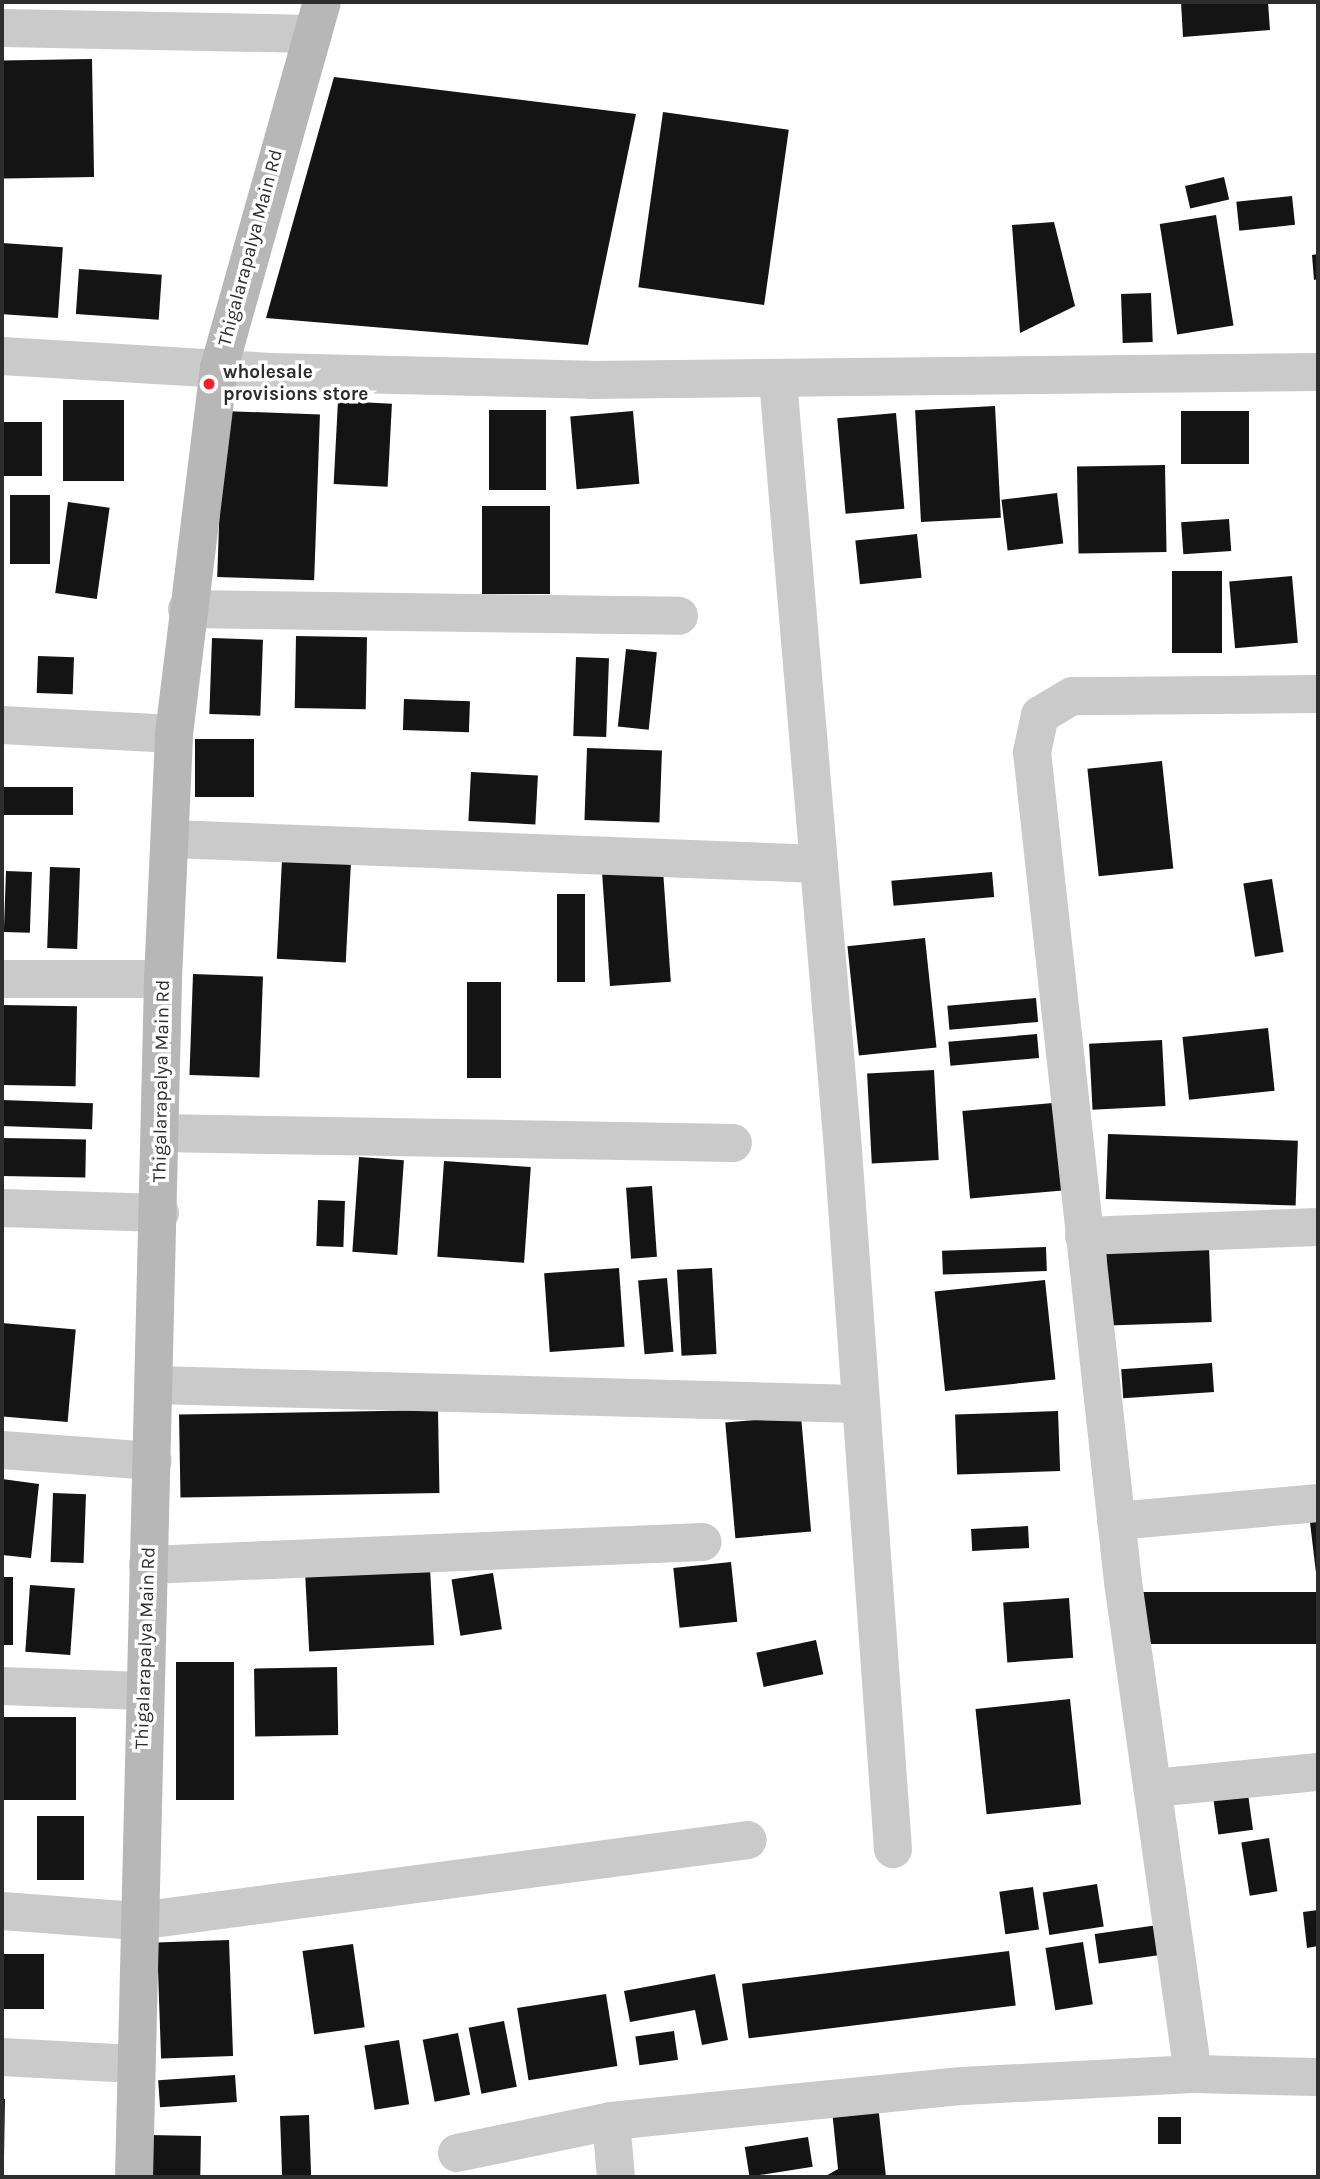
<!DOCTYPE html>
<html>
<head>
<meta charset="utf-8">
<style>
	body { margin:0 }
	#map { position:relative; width:1320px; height:2179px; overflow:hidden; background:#fff; font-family:Karla,sans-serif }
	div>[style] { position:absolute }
	.building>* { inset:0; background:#141414; transform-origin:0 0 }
	.street>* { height:38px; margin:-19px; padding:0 19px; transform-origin:19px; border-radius:19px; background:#cacaca }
	.secondary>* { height:38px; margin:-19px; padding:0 19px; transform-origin:19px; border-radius:19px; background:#b7b7b7 }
	.dots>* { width:19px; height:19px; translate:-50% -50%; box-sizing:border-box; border:4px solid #fff; border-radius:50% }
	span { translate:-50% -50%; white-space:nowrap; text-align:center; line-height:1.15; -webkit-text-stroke:7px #fff; paint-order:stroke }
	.street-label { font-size:19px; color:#2d2d2d }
	.poi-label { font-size:19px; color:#2d2d2d; font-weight:700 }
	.left { translate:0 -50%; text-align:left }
	.frame { position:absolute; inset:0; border:4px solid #2d2d2d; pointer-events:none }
</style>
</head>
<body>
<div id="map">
	<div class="building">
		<div style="clip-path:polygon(1181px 2px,1268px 2px,1270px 30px,1183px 37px)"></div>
		<div style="left:92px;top:59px;width:118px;height:90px;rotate:89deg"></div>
		<div style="clip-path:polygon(334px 77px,636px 114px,588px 345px,266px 318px)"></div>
		<div style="left:663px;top:112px;width:127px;height:177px;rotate:8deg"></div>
		<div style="left:1224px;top:177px;width:23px;height:40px;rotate:77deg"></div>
		<div style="left:1292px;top:196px;width:29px;height:56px;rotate:84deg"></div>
		<div style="left:1216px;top:215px;width:112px;height:57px;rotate:81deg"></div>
		<div style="clip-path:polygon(1054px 222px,1075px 306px,1020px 333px,1012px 225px)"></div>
		<div style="left:2px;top:243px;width:61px;height:71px;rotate:4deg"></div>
		<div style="clip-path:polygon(1318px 254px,1318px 279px,1314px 280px,1312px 255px)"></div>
		<div style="left:79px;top:269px;width:83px;height:45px;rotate:4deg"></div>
		<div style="left:1151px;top:293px;width:49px;height:30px;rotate:88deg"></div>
		<div style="left:63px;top:400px;width:61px;height:81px"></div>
		<div style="left:338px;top:401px;width:54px;height:83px;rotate:3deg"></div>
		<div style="left:995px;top:406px;width:112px;height:80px;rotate:87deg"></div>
		<div style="left:489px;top:410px;width:57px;height:80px"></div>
		<div style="left:223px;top:411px;width:97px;height:166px;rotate:2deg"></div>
		<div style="left:633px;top:411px;width:73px;height:63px;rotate:85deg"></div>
		<div style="left:1249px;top:411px;width:53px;height:68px;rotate:90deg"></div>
		<div style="left:896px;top:413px;width:96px;height:59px;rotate:85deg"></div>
		<div style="left:2px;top:422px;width:40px;height:54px"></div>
		<div style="left:1165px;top:465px;width:87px;height:88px;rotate:89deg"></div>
		<div style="left:1057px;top:493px;width:51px;height:56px;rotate:83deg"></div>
		<div style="left:10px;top:495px;width:40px;height:69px"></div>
		<div style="left:68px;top:502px;width:42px;height:92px;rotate:8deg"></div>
		<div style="left:482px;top:506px;width:68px;height:88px"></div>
		<div style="left:1229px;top:519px;width:32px;height:48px;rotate:86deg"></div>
		<div style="left:917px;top:534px;width:44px;height:62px;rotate:84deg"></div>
		<div style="left:1172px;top:571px;width:50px;height:82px"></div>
		<div style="left:1292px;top:576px;width:67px;height:63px;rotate:85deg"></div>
		<div style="left:296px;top:636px;width:71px;height:72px;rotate:1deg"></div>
		<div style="left:212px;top:638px;width:51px;height:76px;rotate:2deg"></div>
		<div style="left:626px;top:649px;width:31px;height:78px;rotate:6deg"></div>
		<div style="left:38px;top:656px;width:36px;height:37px;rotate:2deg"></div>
		<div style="left:576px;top:657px;width:33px;height:79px;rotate:2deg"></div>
		<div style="left:404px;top:699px;width:66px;height:31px;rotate:2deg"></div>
		<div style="left:195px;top:739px;width:59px;height:58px"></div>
		<div style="left:587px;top:748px;width:75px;height:72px;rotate:2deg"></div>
		<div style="left:1162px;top:761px;width:108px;height:75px;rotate:84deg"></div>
		<div style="left:471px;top:772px;width:67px;height:49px;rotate:3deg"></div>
		<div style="left:2px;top:787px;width:71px;height:28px"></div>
		<div style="left:282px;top:860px;width:69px;height:99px;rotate:3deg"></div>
		<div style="left:50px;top:867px;width:30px;height:81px;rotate:2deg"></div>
		<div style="left:663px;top:870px;width:112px;height:61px;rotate:86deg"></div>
		<div style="left:6px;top:871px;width:26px;height:61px;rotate:2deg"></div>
		<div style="left:992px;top:872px;width:25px;height:101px;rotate:85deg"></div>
		<div style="left:1272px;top:879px;width:74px;height:29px;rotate:81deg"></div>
		<div style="left:557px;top:894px;width:28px;height:88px"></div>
		<div style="left:925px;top:938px;width:110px;height:78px;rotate:84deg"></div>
		<div style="left:193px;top:974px;width:70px;height:101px;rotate:2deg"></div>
		<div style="left:467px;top:982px;width:34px;height:96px"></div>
		<div style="left:1036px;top:998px;width:24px;height:89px;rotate:85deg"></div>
		<div style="left:2px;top:1005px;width:75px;height:80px;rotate:1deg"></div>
		<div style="left:1268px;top:1028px;width:63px;height:86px;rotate:84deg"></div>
		<div style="left:1037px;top:1034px;width:24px;height:89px;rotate:85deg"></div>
		<div style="left:1162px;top:1040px;width:66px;height:73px;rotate:87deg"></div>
		<div style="left:934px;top:1070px;width:90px;height:67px;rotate:87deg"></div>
		<div style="left:2px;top:1100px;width:91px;height:26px;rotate:2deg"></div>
		<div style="left:1064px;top:1102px;width:88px;height:102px;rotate:85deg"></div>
		<div style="left:1108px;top:1134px;width:190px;height:65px;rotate:2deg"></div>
		<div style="left:2px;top:1138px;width:84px;height:38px;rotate:1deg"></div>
		<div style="left:359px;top:1157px;width:45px;height:95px;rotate:4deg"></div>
		<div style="left:444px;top:1161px;width:87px;height:96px;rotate:4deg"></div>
		<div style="left:652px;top:1186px;width:71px;height:26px;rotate:86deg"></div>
		<div style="left:318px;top:1200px;width:27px;height:46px;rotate:2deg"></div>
		<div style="left:1209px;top:1246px;width:76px;height:103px;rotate:88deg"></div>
		<div style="left:1046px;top:1247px;width:24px;height:104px;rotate:88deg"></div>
		<div style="left:619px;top:1268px;width:79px;height:75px;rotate:86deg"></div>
		<div style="left:712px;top:1268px;width:86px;height:35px;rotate:87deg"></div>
		<div style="left:667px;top:1278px;width:74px;height:29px;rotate:85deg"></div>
		<div style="left:1045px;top:1280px;width:100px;height:111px;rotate:84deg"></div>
		<div style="left:2px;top:1323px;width:74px;height:93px;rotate:5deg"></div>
		<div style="left:1212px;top:1363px;width:29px;height:91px;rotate:86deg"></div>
		<div style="left:438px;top:1410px;width:83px;height:259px;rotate:89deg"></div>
		<div style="left:1058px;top:1411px;width:60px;height:103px;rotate:88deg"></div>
		<div style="left:801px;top:1416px;width:116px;height:76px;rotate:85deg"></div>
		<div style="clip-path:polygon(2px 1479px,39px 1484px,31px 1558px,2px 1555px)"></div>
		<div style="left:53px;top:1493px;width:33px;height:69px;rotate:2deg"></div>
		<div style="clip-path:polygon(1318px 1513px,1318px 1581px,1317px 1581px,1309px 1514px)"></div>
		<div style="left:1028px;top:1526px;width:22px;height:57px;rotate:87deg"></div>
		<div style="left:731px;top:1562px;width:60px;height:58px;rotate:84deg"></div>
		<div style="left:430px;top:1568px;width:77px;height:125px;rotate:87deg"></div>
		<div style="left:493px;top:1573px;width:57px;height:42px;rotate:81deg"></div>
		<div style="left:2px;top:1577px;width:11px;height:68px"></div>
		<div style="left:30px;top:1585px;width:45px;height:67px;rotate:4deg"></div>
		<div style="left:1318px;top:1592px;width:52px;height:180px;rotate:90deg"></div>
		<div style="left:1069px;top:1598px;width:60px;height:66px;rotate:86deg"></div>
		<div style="left:816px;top:1640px;width:35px;height:61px;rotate:78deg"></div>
		<div style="left:176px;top:1662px;width:58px;height:138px"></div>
		<div style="left:337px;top:1667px;width:68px;height:83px;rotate:89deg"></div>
		<div style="left:1070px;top:1699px;width:106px;height:95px;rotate:84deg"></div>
		<div style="left:2px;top:1717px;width:74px;height:83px"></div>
		<div style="left:1248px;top:1794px;width:36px;height:35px;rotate:82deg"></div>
		<div style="left:37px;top:1816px;width:47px;height:64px"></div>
		<div style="left:1269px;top:1838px;width:54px;height:28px;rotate:81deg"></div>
		<div style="left:1097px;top:1884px;width:43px;height:55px;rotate:81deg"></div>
		<div style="left:1033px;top:1887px;width:43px;height:34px;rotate:82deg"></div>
		<div style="clip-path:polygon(1318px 1910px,1318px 1946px,1307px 1948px,1303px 1912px)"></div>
		<div style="left:1165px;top:1924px;width:30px;height:71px;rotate:82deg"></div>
		<div style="left:229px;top:1940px;width:116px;height:72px;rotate:88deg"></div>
		<div style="left:1083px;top:1942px;width:63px;height:38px;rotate:81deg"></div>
		<div style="left:353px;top:1944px;width:84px;height:51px;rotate:82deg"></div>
		<div style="left:1009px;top:1951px;width:55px;height:269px;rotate:83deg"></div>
		<div style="left:2px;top:1954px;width:42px;height:55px"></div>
		<div style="clip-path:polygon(715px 1974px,728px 2040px,702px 2045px,695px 2010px,630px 2022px,624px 1991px)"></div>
		<div style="left:606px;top:1994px;width:73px;height:90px;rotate:81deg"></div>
		<div style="left:504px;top:2021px;width:67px;height:36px;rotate:79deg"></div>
		<div style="left:674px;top:2031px;width:29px;height:39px;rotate:82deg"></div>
		<div style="left:458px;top:2033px;width:63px;height:36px;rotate:79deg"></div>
		<div style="left:399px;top:2040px;width:65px;height:35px;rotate:81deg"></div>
		<div style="left:235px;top:2075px;width:27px;height:77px;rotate:86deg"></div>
		<div style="clip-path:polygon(2px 2099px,5px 2099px,4px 2155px,2px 2155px)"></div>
		<div style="clip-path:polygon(878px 2105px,886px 2177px,824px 2177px,838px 2169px,832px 2110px)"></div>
		<div style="left:309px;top:2115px;width:62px;height:29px;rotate:88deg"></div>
		<div style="left:1158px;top:2117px;width:23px;height:27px"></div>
		<div style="left:149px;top:2135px;width:52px;height:42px;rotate:1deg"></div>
		<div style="left:808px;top:2137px;width:30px;height:64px;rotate:81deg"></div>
	</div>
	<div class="street">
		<div style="left:2px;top:28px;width:311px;rotate:1.1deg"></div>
		<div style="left:2px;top:356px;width:269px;rotate:3.4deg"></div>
		<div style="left:271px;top:372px;width:320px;rotate:1.4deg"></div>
		<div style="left:591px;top:380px;width:727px;rotate:-0.63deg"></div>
		<div style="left:778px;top:380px;width:773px;rotate:85.17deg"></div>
		<div style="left:843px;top:1150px;width:701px;rotate:85.91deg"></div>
		<div style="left:187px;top:609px;width:492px;rotate:0.8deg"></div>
		<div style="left:1318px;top:694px;width:246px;rotate:179.5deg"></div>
		<div style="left:1072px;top:696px;width:37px;rotate:149deg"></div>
		<div style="left:1040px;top:715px;width:38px;rotate:102deg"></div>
		<div style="left:1032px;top:752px;width:835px;rotate:83.74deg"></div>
		<div style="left:1123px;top:1582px;width:497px;rotate:81.9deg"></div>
		<div style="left:1193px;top:2074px;width:125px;rotate:1.4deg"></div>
		<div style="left:2px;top:725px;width:172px;rotate:3deg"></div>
		<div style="left:171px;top:839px;width:648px;rotate:2.21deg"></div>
		<div style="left:2px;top:979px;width:161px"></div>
		<div style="left:160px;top:1133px;width:573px;rotate:1deg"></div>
		<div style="left:2px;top:1208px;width:158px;rotate:1.8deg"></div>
		<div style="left:1084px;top:1236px;width:234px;rotate:-2.2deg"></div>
		<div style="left:155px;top:1385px;width:703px;rotate:1.55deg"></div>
		<div style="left:2px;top:1450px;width:151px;rotate:4.2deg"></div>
		<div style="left:1116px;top:1521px;width:203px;rotate:-5.1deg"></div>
		<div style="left:148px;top:1565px;width:555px;rotate:-2.37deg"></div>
		<div style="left:2px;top:1686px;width:141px;rotate:2deg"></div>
		<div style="left:1154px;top:1788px;width:165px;rotate:-5.6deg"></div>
		<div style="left:2px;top:1911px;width:136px;rotate:4.2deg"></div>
		<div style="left:138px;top:1921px;width:615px;rotate:-7.56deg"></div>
		<div style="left:2px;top:2057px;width:132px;rotate:3deg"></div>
		<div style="left:457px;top:2153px;width:157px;rotate:-11.7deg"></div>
		<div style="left:616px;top:2177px;width:56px;rotate:-95.1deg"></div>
		<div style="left:611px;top:2121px;width:353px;rotate:-5.7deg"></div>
		<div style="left:962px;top:2086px;width:231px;rotate:-3deg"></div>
	</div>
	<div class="secondary">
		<div style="left:134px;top:2177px;width:1198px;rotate:-88.61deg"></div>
		<div style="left:163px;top:979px;width:245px;rotate:-87.4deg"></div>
		<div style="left:174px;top:734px;width:369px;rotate:-83deg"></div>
		<div style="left:219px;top:368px;width:380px;rotate:-74.3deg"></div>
	</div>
	<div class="dots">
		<div style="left:209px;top:384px;background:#f2212c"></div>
	</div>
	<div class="street-label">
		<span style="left:251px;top:248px;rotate:-75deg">Thigalarapalya Main Rd</span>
		<span style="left:162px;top:1081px;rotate:-89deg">Thigalarapalya Main Rd</span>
		<span style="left:146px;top:1648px;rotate:-88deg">Thigalarapalya Main Rd</span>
	</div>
	<div class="poi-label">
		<span class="left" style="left:223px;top:384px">wholesale<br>provisions store</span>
	</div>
	<div class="frame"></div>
</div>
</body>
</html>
